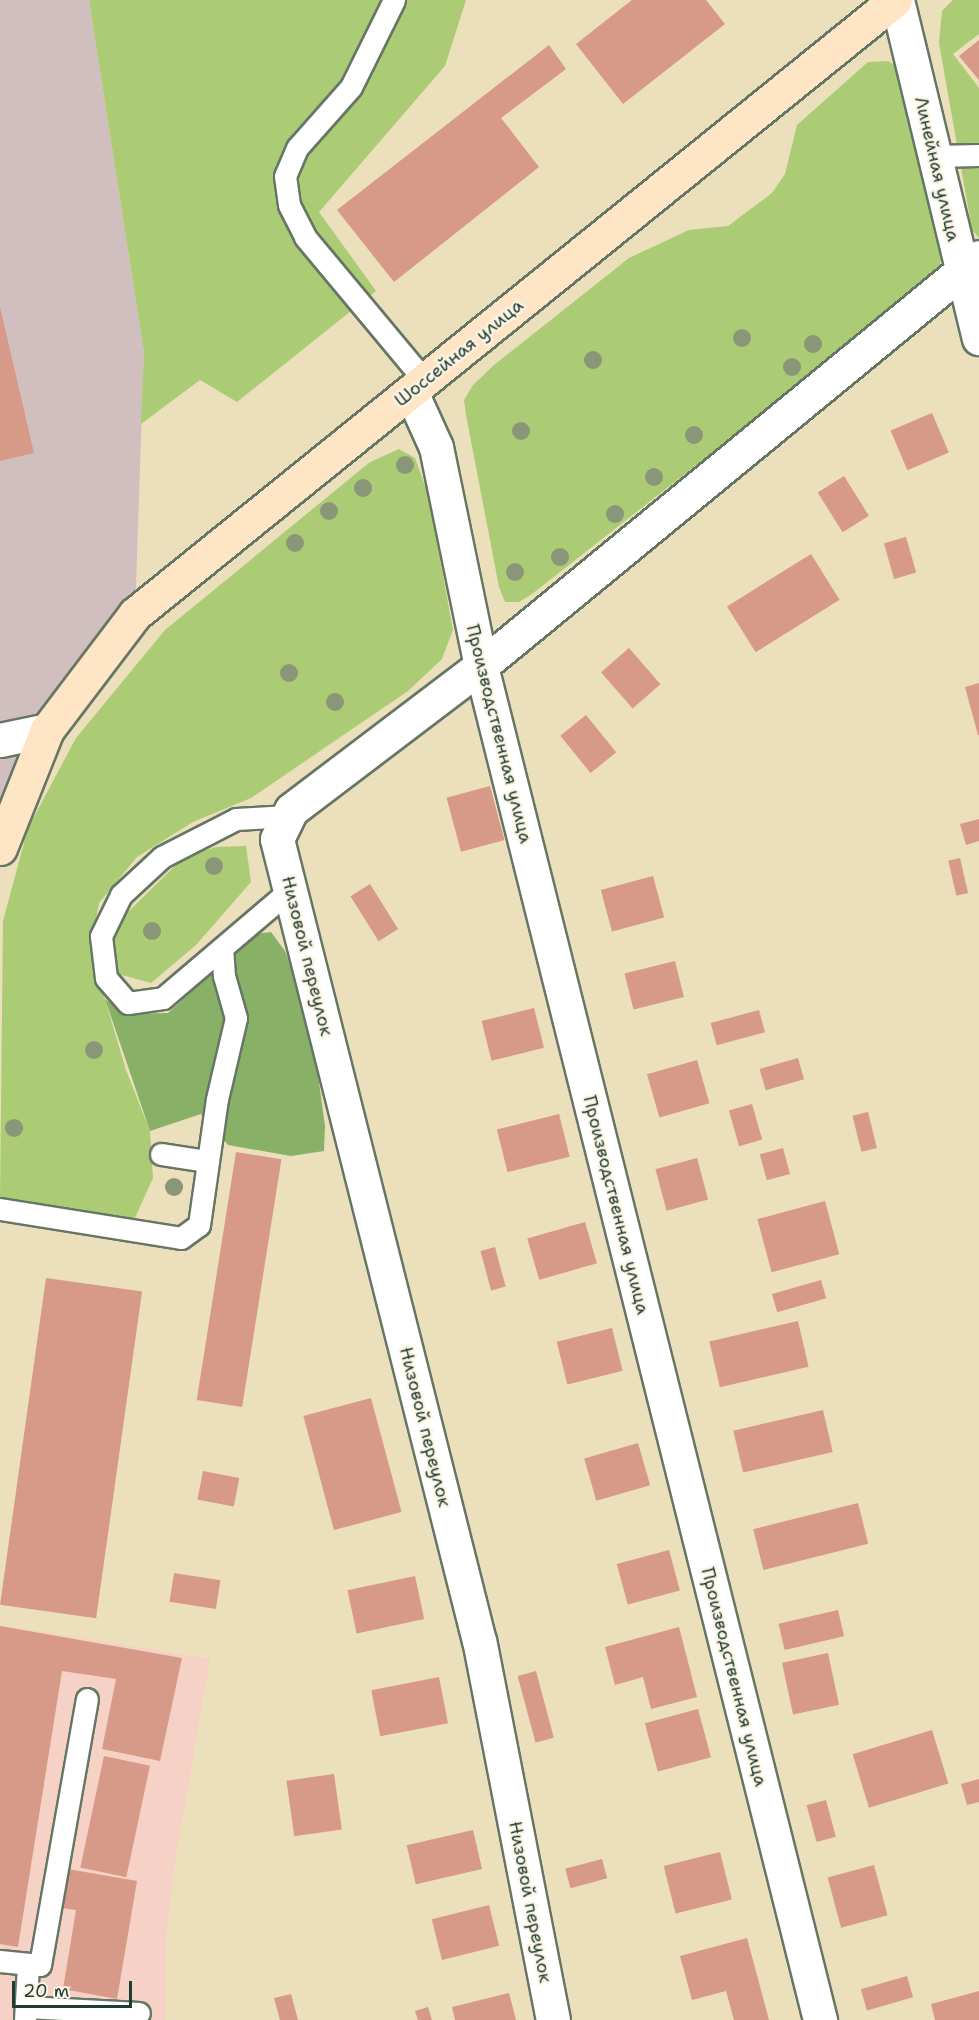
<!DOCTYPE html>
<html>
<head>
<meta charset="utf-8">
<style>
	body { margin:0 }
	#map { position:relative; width:979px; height:2020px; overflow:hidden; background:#ebdfbc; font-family:"Shantell Sans",sans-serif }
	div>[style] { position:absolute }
	.built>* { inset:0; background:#f6d1c5 }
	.industrial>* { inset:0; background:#d1bfbf }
	.green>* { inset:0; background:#abcc74 }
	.forest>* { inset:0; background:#88b066 }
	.building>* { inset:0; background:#d79988; transform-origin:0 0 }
	.roads { filter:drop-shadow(2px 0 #667664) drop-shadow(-2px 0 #667664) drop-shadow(0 2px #667664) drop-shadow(0 -2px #667664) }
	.service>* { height:21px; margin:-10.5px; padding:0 10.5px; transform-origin:10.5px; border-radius:10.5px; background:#fff }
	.minor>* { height:33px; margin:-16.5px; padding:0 16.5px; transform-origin:16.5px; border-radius:16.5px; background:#fff }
	.secondary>* { height:33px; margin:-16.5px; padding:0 16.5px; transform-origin:16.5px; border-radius:16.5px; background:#fde5c5 }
	.trees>* { width:18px; height:18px; margin:-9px; border-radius:50%; background:#8a9678 }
	span { translate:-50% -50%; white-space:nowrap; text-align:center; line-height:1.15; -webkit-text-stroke:4.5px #fcf5e5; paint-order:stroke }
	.street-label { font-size:18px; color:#1f3d34 }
	.scale { position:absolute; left:12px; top:1981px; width:120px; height:27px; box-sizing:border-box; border:3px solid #1f3d34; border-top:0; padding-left:8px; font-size:18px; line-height:21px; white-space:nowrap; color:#1f3d34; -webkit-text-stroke:4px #fcf5e5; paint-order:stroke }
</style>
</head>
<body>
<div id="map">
	<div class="built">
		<div style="clip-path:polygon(0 1625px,210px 1659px,173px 1873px,166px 1940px,165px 2020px,0 2020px)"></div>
	</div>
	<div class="industrial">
		<div style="clip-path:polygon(0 0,89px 0,144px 353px,135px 614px,47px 730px,0 848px)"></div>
	</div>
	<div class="green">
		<div style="clip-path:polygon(89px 0,466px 0,445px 66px,319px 212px,376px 291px,237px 402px,200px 380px,141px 424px,144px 353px)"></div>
		<div style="clip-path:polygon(953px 0,979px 0,979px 34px,953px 54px,979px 88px,979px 238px,972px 230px,939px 43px,942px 11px)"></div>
		<div style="clip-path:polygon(888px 61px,907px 72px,943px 252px,937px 276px,532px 594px,519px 602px,505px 602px,499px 587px,466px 415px,464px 400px,473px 385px,494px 365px,629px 258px,689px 230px,728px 226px,772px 193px,785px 174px,797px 125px,868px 62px)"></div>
		<div style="clip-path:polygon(399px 449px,415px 458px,428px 494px,453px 630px,442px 659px,408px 691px,251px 798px,193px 822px,137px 857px,99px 903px,90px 949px,126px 1070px,150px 1131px,153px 1178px,134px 1220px,0 1200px,3px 921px,28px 828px,76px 738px,165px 630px,370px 462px)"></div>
		<div style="clip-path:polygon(246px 846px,251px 882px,196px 945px,151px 983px,118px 974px,110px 949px,127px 913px,184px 857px,216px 847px)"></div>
	</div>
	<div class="forest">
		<div style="clip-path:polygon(271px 932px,285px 951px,311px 1024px,325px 1126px,324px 1151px,291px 1156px,228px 1145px,201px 1114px,150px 1131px,105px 999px,125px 1014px,168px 1013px,255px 934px)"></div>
	</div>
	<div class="building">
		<div style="clip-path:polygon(632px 0,706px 0,725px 24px,623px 104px,576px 44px)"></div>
		<div style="clip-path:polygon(979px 40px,979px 80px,959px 56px)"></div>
		<div style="clip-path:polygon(549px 45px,566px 69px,501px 118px,539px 167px,394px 282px,337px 210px)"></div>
		<div style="clip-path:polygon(0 307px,34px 453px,0 461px)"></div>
		<div style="left:932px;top:413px;width:43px;height:45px;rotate:67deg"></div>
		<div style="left:844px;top:476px;width:47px;height:31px;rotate:58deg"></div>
		<div style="left:906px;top:537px;width:37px;height:23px;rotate:74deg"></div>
		<div style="left:811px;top:554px;width:54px;height:99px;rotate:58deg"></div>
		<div style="left:629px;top:648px;width:48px;height:37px;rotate:49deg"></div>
		<div style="clip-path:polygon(979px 683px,979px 735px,978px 735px,965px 687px)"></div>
		<div style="left:586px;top:715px;width:48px;height:33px;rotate:51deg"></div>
		<div style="left:490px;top:786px;width:56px;height:45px;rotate:75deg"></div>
		<div style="clip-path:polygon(979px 819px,979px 841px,966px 845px,960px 824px)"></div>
		<div style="left:960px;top:858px;width:36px;height:12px;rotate:77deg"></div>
		<div style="left:653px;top:876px;width:43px;height:54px;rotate:75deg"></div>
		<div style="left:370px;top:884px;width:53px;height:23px;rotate:58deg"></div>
		<div style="left:675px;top:961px;width:37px;height:52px;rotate:76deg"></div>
		<div style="left:534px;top:1008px;width:41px;height:54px;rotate:76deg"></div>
		<div style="left:759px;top:1010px;width:23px;height:50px;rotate:75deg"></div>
		<div style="left:798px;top:1058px;width:22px;height:40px;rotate:74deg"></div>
		<div style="left:697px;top:1060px;width:45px;height:52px;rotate:74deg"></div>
		<div style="left:752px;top:1104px;width:37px;height:24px;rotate:74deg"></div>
		<div style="left:868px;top:1112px;width:37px;height:16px;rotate:76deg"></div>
		<div style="left:559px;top:1114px;width:44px;height:64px;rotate:76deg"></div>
		<div style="left:783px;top:1148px;width:27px;height:24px;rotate:75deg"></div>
		<div style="left:236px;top:1152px;width:46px;height:251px;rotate:9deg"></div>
		<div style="left:697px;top:1158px;width:43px;height:43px;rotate:75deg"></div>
		<div style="left:825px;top:1201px;width:55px;height:70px;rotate:75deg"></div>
		<div style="left:585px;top:1222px;width:43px;height:60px;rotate:74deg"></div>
		<div style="left:495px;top:1247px;width:41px;height:15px;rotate:75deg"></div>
		<div style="left:46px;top:1278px;width:97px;height:330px;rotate:8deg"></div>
		<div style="left:821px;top:1280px;width:19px;height:51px;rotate:74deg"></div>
		<div style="left:798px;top:1321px;width:47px;height:91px;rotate:77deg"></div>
		<div style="left:612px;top:1328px;width:44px;height:57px;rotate:76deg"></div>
		<div style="left:371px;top:1398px;width:118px;height:70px;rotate:75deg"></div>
		<div style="left:823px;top:1410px;width:43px;height:92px;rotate:77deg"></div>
		<div style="left:638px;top:1443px;width:44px;height:56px;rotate:74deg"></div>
		<div style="left:203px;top:1471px;width:37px;height:29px;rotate:11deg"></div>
		<div style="left:858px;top:1503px;width:42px;height:108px;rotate:76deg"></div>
		<div style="left:669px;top:1550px;width:42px;height:54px;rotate:75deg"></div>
		<div style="left:174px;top:1573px;width:47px;height:29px;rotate:9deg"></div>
		<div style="left:415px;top:1576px;width:44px;height:69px;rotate:78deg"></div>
		<div style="left:838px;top:1610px;width:27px;height:61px;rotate:77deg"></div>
		<div style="clip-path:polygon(0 1626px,182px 1658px,160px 1761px,102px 1749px,116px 1679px,62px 1671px,18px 1947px,0 1944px)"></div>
		<div style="clip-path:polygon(679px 1627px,697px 1697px,651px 1709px,643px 1677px,615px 1685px,605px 1647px)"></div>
		<div style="left:828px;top:1653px;width:53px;height:47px;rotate:78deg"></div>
		<div style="left:536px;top:1671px;width:69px;height:19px;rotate:75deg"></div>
		<div style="left:439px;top:1677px;width:47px;height:69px;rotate:79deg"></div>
		<div style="left:698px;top:1709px;width:50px;height:55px;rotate:75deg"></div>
		<div style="left:932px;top:1730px;width:56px;height:83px;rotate:73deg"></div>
		<div style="left:104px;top:1756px;width:47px;height:114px;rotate:12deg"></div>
		<div style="left:334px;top:1774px;width:56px;height:48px;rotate:82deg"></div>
		<div style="clip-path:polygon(979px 1779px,979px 1802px,967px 1805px,961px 1784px)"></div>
		<div style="left:826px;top:1800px;width:38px;height:20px;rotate:75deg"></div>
		<div style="left:473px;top:1830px;width:40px;height:68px;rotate:77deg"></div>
		<div style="left:720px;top:1852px;width:49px;height:58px;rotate:76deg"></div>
		<div style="left:602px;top:1859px;width:20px;height:38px;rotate:75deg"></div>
		<div style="left:874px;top:1865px;width:52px;height:48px;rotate:75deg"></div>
		<div style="clip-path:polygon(62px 1868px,137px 1881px,117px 1999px,63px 1989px,76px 1910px,56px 1907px)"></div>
		<div style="left:489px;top:1905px;width:42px;height:59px;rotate:76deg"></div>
		<div style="clip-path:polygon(747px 1938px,769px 2020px,734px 2020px,726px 1991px,692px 2000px,680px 1956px)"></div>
		<div style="left:907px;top:1976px;width:22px;height:48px;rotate:74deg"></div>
		<div style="clip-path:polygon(979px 1991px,979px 2020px,935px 2020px,931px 2004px)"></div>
		<div style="clip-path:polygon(509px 1993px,516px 2020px,455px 2020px,452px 2007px)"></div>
		<div style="clip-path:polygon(291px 1994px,298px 2020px,280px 2020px,274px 1998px)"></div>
		<div style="clip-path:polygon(428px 2007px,432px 2020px,418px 2020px,415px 2011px)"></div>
	</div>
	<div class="roads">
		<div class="service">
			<div style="left:394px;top:0;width:97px;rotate:116.3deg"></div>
			<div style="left:351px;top:87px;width:81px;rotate:131.5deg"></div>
			<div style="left:297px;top:148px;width:30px;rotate:113deg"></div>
			<div style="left:285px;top:176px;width:29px;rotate:82deg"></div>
			<div style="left:289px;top:205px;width:36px;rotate:63deg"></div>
			<div style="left:305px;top:237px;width:187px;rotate:50.2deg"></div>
			<div style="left:934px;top:156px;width:45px;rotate:-1.3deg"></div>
			<div style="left:288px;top:816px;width:52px;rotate:176.7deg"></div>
			<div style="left:236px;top:819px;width:83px;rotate:152.8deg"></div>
			<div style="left:162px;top:857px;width:56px;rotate:137.2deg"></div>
			<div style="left:121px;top:895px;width:46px;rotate:116deg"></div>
			<div style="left:101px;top:936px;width:42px;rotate:83.2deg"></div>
			<div style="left:106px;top:978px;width:33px;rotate:49deg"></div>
			<div style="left:128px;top:1003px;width:35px;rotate:-8deg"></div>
			<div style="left:163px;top:998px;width:167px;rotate:-40.4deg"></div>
			<div style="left:161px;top:1154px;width:46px;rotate:8.8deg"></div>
			<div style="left:0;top:1209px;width:183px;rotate:9.1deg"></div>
			<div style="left:181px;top:1238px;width:22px;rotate:-36deg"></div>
			<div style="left:199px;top:1225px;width:127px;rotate:-81.9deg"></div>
			<div style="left:217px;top:1099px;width:83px;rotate:-76.8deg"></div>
			<div style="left:236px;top:1018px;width:44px;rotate:-105.9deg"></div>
			<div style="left:224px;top:976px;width:27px;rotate:-94deg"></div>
			<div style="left:0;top:1961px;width:40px;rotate:5.7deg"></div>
			<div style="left:40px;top:1965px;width:270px;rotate:-80deg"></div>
			<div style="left:26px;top:2007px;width:113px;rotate:3deg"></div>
			<div style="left:25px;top:2020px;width:56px;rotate:-86.9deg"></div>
		</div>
		<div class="minor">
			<div style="left:897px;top:0;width:348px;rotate:76.4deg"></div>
			<div style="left:411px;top:392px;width:60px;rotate:65.6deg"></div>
			<div style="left:436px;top:447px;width:224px;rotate:78.4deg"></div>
			<div style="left:481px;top:666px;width:1396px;rotate:75.94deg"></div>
			<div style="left:0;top:740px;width:48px;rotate:-12deg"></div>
			<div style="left:553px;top:2020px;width:386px;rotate:-101deg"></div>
			<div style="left:479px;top:1641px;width:827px;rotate:-104.14deg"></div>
			<div style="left:277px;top:839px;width:32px;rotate:-64deg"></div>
			<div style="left:291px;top:810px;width:238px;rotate:-37.2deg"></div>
			<div style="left:481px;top:666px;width:644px;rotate:-39.4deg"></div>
		</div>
		<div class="secondary">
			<div style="left:0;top:848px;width:127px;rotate:-68.3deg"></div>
			<div style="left:47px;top:730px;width:146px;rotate:-52.8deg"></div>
			<div style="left:135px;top:614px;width:977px;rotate:-38.93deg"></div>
		</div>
	</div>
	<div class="trees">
		<div style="left:742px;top:338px"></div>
		<div style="left:813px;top:344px"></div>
		<div style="left:593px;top:360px"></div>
		<div style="left:792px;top:367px"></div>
		<div style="left:521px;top:431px"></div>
		<div style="left:694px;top:435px"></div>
		<div style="left:405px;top:465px"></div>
		<div style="left:654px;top:477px"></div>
		<div style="left:363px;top:488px"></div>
		<div style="left:329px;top:511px"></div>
		<div style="left:615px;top:514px"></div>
		<div style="left:295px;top:543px"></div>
		<div style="left:560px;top:557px"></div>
		<div style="left:515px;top:572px"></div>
		<div style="left:289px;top:673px"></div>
		<div style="left:335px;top:702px"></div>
		<div style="left:214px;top:866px"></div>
		<div style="left:152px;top:931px"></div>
		<div style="left:94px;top:1050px"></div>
		<div style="left:14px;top:1128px"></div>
		<div style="left:174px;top:1187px"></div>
	</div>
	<div class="street-label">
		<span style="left:937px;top:169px;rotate:77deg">Линейная улица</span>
		<span style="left:459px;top:353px;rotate:-39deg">Шоссейная улица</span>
		<span style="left:499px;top:734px;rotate:76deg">Производственная улица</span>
		<span style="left:307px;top:956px;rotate:76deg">Низовой переулок</span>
		<span style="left:616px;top:1205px;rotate:76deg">Производственная улица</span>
		<span style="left:425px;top:1427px;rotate:76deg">Низовой переулок</span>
		<span style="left:734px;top:1677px;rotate:76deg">Производственная улица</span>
		<span style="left:530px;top:1902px;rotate:79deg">Низовой переулок</span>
	</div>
	<div class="scale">20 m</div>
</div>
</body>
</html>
